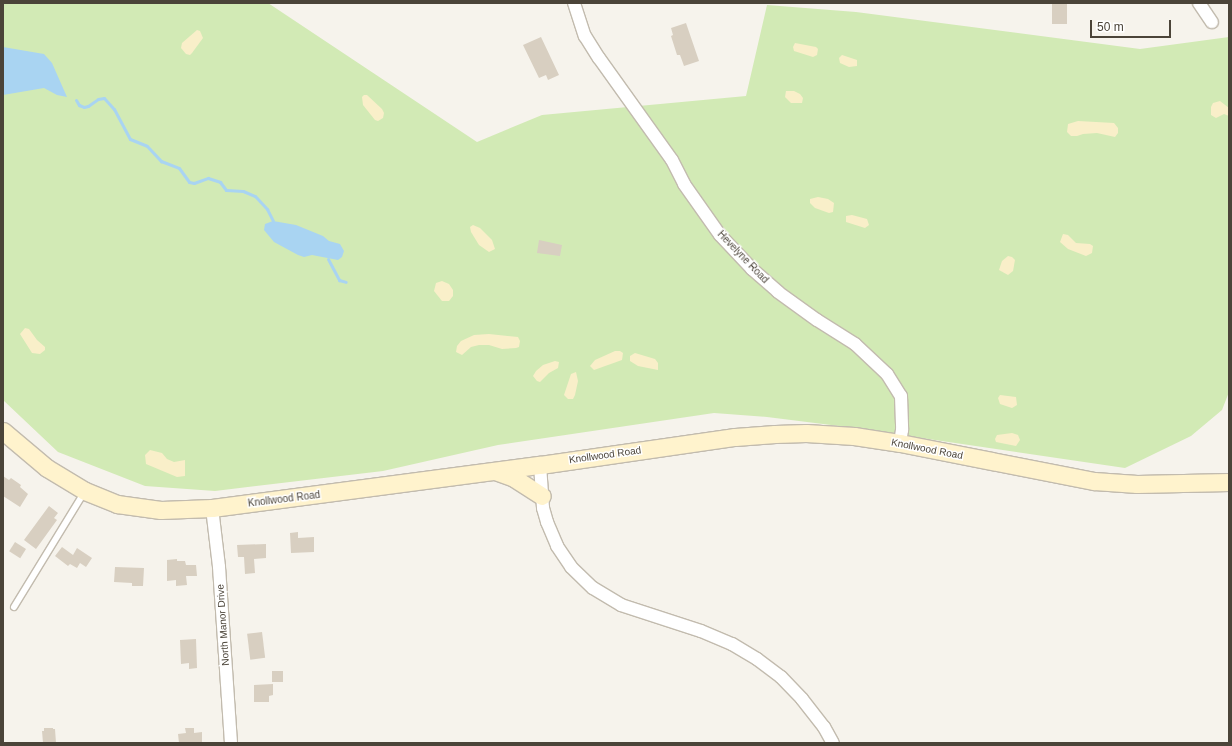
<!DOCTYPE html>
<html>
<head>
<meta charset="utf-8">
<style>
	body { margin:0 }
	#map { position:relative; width:1232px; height:746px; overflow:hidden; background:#f6f3ec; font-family:Arial,sans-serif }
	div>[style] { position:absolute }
	.green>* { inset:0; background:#d2eab5 }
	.sand>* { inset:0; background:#f9efc9 }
	.water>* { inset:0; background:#a9d4f2 }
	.stream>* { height:3px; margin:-1.5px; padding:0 1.5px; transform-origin:1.5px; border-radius:1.5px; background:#a9d4f2 }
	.building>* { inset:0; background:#d8cfc1; transform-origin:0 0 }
	.roads { filter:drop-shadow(1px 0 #c2bbae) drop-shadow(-1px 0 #c2bbae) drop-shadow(0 1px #c2bbae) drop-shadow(0 -1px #c2bbae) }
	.service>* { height:6px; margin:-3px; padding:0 3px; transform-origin:3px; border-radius:3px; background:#fff }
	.minor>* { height:12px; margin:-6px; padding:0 6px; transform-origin:6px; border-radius:6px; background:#fff }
	.secondary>* { height:17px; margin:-8.5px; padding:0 8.5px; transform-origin:8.5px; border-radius:8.5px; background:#fff3cd }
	span { translate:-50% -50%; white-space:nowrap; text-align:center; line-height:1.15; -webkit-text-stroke:3px #fff; paint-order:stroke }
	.street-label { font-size:10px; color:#4b4439 }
	.frame { position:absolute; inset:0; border:4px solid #4b4439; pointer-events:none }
	.scale { position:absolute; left:1090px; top:20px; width:81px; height:18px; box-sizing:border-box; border:2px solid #4b4439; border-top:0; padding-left:5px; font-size:12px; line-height:14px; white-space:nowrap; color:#4b4439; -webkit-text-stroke:3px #fff; paint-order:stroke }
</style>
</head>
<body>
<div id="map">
	<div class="green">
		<div style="clip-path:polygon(3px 3px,268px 3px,477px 142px,542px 115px,746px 96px,767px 5px,856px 12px,1140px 49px,1229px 37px,1229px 392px,1222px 410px,1191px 436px,1125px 468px,847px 427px,767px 417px,714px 413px,498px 445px,383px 471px,215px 491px,145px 486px,58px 452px,3px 400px)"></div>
	</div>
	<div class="sand">
		<div style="clip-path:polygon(197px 30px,200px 31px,203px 38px,192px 53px,190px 55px,186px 54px,181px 48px,182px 43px)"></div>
		<div style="clip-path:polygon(795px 43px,816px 47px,818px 49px,817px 55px,813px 57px,794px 51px,793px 47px)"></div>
		<div style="clip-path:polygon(842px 55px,857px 60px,857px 66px,849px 67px,840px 63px,839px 58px)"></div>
		<div style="clip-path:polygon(786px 91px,794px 91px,800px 94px,803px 98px,802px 103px,791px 103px,785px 97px)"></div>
		<div style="clip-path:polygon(364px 95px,367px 95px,382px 109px,384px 113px,383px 118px,378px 121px,375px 120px,363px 105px,362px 97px)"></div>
		<div style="clip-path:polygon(1220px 101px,1229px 108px,1229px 116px,1224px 114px,1216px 118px,1211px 115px,1211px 107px,1213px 103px)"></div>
		<div style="clip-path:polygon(1078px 121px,1114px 123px,1118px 128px,1118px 133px,1115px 137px,1097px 133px,1083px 134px,1077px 136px,1071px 136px,1067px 132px,1068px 124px)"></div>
		<div style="clip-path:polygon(818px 197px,828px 199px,834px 203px,833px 212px,829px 213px,815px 208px,810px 203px,810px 199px)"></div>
		<div style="clip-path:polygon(852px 215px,867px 219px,869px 225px,865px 228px,846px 222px,846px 216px)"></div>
		<div style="clip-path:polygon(473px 225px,480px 228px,492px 240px,495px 249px,489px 252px,479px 245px,471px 232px,470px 227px)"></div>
		<div style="clip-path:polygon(1063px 234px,1068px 235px,1076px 243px,1090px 244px,1093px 246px,1092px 253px,1086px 256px,1068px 249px,1060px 242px)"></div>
		<div style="clip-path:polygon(1008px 256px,1012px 257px,1015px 260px,1013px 271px,1008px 275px,999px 270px,1002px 261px)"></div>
		<div style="clip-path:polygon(442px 281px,449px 284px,453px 290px,453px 296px,449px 301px,442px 301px,434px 291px,436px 283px)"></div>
		<div style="clip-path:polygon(25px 328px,29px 329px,37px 340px,45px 347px,45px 350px,40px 354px,32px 353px,20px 334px)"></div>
		<div style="clip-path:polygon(489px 334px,518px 337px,520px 341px,519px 347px,516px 348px,502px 349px,489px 345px,479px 345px,471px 347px,462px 355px,456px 352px,457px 346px,461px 341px,474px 335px)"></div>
		<div style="clip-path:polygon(615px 351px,620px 351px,623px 353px,622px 360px,594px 370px,590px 366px,595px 360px)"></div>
		<div style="clip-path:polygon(635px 353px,655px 359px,658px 363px,658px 370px,638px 366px,630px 361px,630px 356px)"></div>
		<div style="clip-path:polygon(555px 361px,559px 362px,558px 368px,549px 373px,540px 382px,537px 381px,533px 376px,536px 371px,543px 365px)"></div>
		<div style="clip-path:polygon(576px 372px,578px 381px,575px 395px,573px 399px,568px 399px,564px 395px,571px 374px)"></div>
		<div style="clip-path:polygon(1000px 395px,1016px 397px,1017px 405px,1012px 408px,1000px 404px,998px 398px)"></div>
		<div style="clip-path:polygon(1012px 433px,1018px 435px,1020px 440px,1016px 446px,996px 442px,995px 439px,997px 435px)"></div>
		<div style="clip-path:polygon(150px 450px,162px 453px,167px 459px,174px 462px,185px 460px,185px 476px,177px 477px,146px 464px,145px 455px)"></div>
	</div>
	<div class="water">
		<div style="clip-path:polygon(3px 47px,44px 54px,52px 63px,67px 97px,57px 95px,44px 88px,3px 95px)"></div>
		<div style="clip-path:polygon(273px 221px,296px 225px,323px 236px,329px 241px,340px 244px,344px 251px,342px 257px,338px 260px,312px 255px,304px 257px,298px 255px,274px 242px,264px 230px,265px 224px)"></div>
	</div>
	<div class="stream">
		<div style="left:76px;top:100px;width:6px;rotate:59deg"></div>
		<div style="left:79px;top:105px;width:5px;rotate:22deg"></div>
		<div style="left:84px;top:107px;width:4px;rotate:-14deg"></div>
		<div style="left:88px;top:106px;width:12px;rotate:-35deg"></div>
		<div style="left:98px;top:99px;width:6px;rotate:-9deg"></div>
		<div style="left:104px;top:98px;width:15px;rotate:48deg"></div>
		<div style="left:114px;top:109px;width:34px;rotate:62deg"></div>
		<div style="left:130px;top:139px;width:18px;rotate:22deg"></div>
		<div style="left:147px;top:146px;width:21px;rotate:47deg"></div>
		<div style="left:161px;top:161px;width:19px;rotate:21deg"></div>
		<div style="left:179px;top:168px;width:17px;rotate:54deg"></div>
		<div style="left:189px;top:182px;width:5px;rotate:11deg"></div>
		<div style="left:194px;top:183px;width:15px;rotate:-20deg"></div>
		<div style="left:208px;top:178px;width:13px;rotate:18deg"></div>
		<div style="left:220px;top:182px;width:10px;rotate:53deg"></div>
		<div style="left:226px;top:190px;width:17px;rotate:3deg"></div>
		<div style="left:243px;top:191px;width:13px;rotate:23deg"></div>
		<div style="left:255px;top:196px;width:18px;rotate:47deg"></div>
		<div style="left:267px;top:209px;width:13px;rotate:63deg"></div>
		<div style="left:328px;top:259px;width:24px;rotate:62deg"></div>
		<div style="left:339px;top:280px;width:7px;rotate:16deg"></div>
	</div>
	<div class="building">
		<div style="left:1052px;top:3px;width:15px;height:21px"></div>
		<div style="clip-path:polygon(686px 23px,699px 61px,684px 66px,680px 55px,677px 55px,671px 36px,673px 35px,671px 28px)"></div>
		<div style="clip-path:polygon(541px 37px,559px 75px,548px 80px,546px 75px,539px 78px,523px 45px)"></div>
		<div style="clip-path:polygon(539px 240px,562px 245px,560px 256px,537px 253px)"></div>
		<div style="clip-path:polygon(3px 476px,9px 480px,11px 478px,21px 485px,20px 487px,28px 494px,20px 507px,3px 496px)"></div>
		<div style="clip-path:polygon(49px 506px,58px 513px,54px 518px,57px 520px,36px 549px,24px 540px)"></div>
		<div style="clip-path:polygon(298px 532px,298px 538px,314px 537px,314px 552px,291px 553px,290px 533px)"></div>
		<div style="left:15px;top:542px;width:13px;height:11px;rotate:32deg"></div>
		<div style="clip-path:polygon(266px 544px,266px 558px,254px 559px,255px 573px,245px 574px,244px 557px,238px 557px,237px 545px)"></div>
		<div style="clip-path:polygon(62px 547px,73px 555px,77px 548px,92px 558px,86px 567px,80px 563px,77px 568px,70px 564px,68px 566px,55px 556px)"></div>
		<div style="clip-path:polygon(177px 559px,177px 561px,185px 561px,186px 565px,196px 565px,197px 576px,186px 576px,187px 585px,176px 586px,176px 580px,167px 581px,167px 560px)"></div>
		<div style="clip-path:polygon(115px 567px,144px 568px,143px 586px,132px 586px,132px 583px,114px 582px)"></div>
		<div style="left:262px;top:632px;width:26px;height:15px;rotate:83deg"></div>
		<div style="clip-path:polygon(196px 639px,197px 668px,189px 669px,189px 663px,181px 664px,180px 640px)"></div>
		<div style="left:272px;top:671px;width:11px;height:11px"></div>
		<div style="clip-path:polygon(273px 684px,273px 695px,269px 696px,269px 702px,254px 702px,254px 685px)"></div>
		<div style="clip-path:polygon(44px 728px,53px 728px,53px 729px,55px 729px,56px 743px,43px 743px,42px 731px,44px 731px)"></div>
		<div style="clip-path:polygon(185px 728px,194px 728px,194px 733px,202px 732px,202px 743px,179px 743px,178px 734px,186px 733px)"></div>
	</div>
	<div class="roads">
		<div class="service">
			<div style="left:14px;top:607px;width:136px;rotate:-58.5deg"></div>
		</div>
		<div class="minor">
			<div style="left:574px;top:3px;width:35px;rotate:72deg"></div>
			<div style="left:585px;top:36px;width:26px;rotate:58deg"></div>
			<div style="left:599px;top:58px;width:125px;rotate:54.4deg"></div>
			<div style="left:672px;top:160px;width:27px;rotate:63deg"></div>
			<div style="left:684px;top:184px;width:62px;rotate:54.8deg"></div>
			<div style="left:720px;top:235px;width:47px;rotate:46.7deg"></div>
			<div style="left:752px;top:269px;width:35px;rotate:41deg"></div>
			<div style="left:778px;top:292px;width:48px;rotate:35.7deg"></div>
			<div style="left:817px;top:320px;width:45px;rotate:32.3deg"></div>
			<div style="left:855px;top:344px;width:44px;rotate:43.2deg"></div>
			<div style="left:887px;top:374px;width:26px;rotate:58deg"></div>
			<div style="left:901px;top:396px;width:34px;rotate:88deg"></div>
			<div style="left:902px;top:430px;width:13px;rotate:99deg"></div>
			<div style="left:1199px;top:3px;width:23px;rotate:56deg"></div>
			<div style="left:540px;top:465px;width:43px;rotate:86deg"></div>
			<div style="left:543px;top:508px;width:15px;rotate:74deg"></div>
			<div style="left:547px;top:522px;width:26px;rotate:67deg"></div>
			<div style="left:557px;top:546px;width:25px;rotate:56deg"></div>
			<div style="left:571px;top:567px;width:30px;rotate:44deg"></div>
			<div style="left:593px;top:588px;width:33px;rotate:31deg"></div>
			<div style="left:621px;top:605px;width:84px;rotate:18deg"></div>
			<div style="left:701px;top:631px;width:34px;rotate:23deg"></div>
			<div style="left:732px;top:644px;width:29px;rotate:31deg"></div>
			<div style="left:757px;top:659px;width:30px;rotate:37deg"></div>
			<div style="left:781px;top:677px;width:30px;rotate:46deg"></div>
			<div style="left:802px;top:699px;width:36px;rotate:52deg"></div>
			<div style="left:824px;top:727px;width:18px;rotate:61deg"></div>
			<div style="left:212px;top:508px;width:59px;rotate:83.2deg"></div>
			<div style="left:219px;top:567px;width:176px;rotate:86.1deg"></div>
		</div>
		<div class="secondary">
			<div style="left:3px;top:431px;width:57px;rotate:40.1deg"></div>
			<div style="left:47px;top:468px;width:44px;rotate:31.2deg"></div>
			<div style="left:85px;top:491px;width:35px;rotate:22deg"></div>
			<div style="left:117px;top:504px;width:44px;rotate:7.8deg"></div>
			<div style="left:161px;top:510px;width:51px;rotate:-2.2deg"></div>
			<div style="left:212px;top:508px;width:331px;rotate:-7.5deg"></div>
			<div style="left:540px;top:465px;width:197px;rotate:-8.2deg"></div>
			<div style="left:735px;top:437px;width:40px;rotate:-4.3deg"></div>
			<div style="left:775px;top:434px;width:31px;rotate:-2deg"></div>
			<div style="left:806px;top:433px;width:48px;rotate:3.6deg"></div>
			<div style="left:854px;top:436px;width:47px;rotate:8.7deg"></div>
			<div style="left:900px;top:443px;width:198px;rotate:11.1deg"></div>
			<div style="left:1094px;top:481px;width:43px;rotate:4deg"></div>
			<div style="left:1137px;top:484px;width:92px;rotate:-1.2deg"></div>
			<div style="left:495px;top:471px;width:20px;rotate:20deg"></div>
			<div style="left:514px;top:478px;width:33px;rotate:33deg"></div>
		</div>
	</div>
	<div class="street-label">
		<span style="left:743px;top:257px;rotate:46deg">Hevelyne Road</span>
		<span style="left:927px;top:449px;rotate:11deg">Knollwood Road</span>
		<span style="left:605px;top:455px;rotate:-8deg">Knollwood Road</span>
		<span style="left:284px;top:499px;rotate:-7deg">Knollwood Road</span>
		<span style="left:223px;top:625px;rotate:-94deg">North Manor Drive</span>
	</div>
	<div class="frame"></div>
	<div class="scale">50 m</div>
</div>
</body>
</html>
